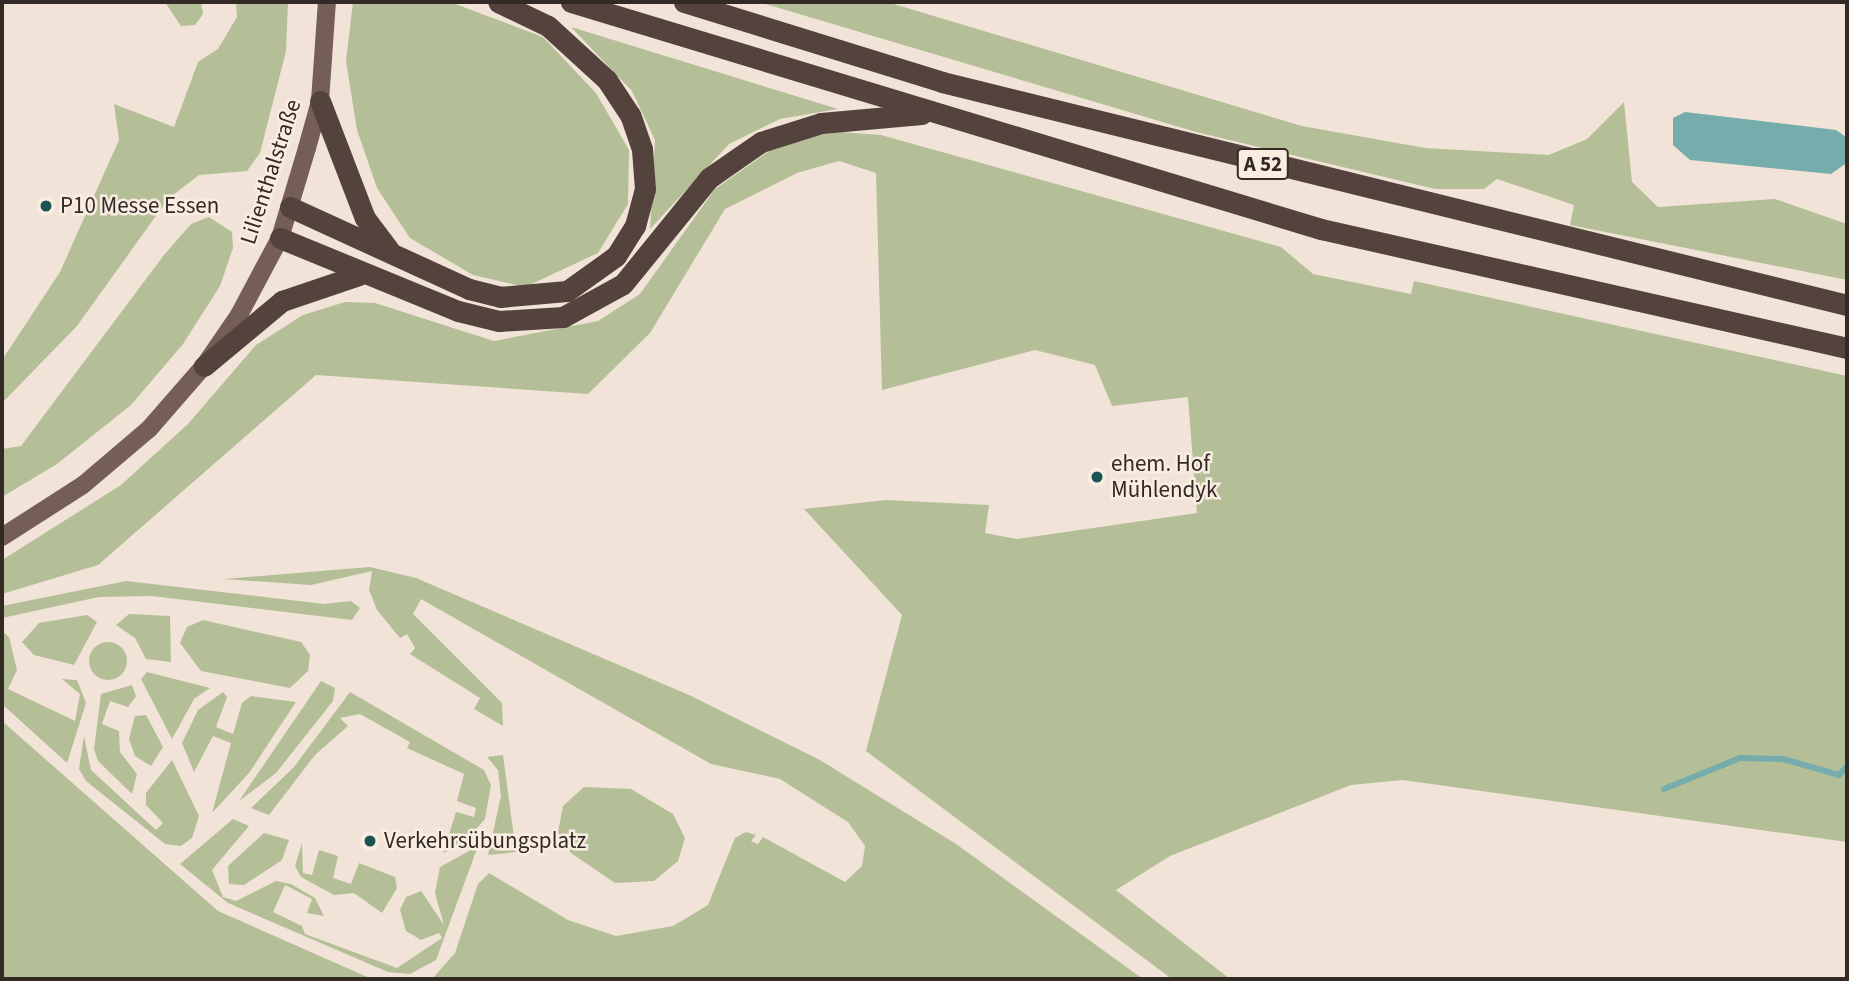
<!DOCTYPE html>
<html>
<head>
<meta charset="utf-8">
<style>
	body { margin:0 }
	#map { position:relative; width:1849px; height:981px; overflow:hidden; background:#f1e3d7; font-family:"Source Sans 3",sans-serif }
	div>[style] { position:absolute }
	.green>* { inset:0; background:#b4bf97 }
	.round { border-radius:50% }
	.water>* { inset:0; background:#76adac }
	.stream>* { height:6px; margin:-3px; padding:0 3px; transform-origin:3px; border-radius:3px; background:#76adac }
	.major>* { height:18px; margin:-9px; padding:0 9px; transform-origin:9px; border-radius:9px; background:#755e56 }
	.highway>* { height:21px; margin:-10.5px; padding:0 10.5px; transform-origin:10.5px; border-radius:10.5px; background:#54423c }
	.dots>* { width:19px; height:19px; translate:-50% -50%; box-sizing:border-box; border:4px solid #f9ede2; border-radius:50% }
	span { translate:-50% -50%; white-space:nowrap; text-align:center; line-height:1.15; -webkit-text-stroke:5px #f9ede2; paint-order:stroke }
	.shield-label span { padding:2px 5px; background:#f9ede2; border:2px solid; border-radius:5px; -webkit-text-stroke-width:0 }
	.shield-label { font-size:21px; color:#332925; font-weight:700 }
	.street-label { font-size:23px; color:#332925 }
	.poi-label { font-size:23px; color:#332925 }
	.left { translate:0 -50%; text-align:left }
	.frame { position:absolute; inset:0; border:4px solid #332925; pointer-events:none }
</style>
</head>
<body>
<div id="map">
	<div class="green">
		<div style="clip-path:polygon(165px 2px,201px 2px,203px 14px,195px 25px,181px 26px)"></div>
		<div style="clip-path:polygon(236px 2px,288px 2px,286px 51px,260px 153px,247px 171px,199px 175px,168px 199px,77px 326px,2px 403px,2px 360px,60px 272px,119px 140px,114px 104px,174px 127px,198px 62px,218px 49px,237px 17px)"></div>
		<div style="clip-path:polygon(353px 2px,450px 2px,543px 37px,596px 93px,629px 150px,628px 204px,598px 253px,525px 287px,473px 275px,410px 238px,377px 188px,357px 130px,346px 61px)"></div>
		<div style="clip-path:polygon(759px 2px,887px 2px,1302px 126px,1425px 148px,1549px 155px,1587px 139px,1624px 102px,1632px 182px,1658px 207px,1775px 199px,1847px 224px,1847px 280px,1570px 225px,1574px 205px,1497px 179px,1484px 189px,1435px 189px,1196px 132px)"></div>
		<div style="clip-path:polygon(571px 27px,838px 109px,780px 119px,729px 144px,650px 229px,655px 140px,632px 91px)"></div>
		<div style="clip-path:polygon(827px 131px,881px 135px,1281px 247px,1313px 274px,1411px 294px,1414px 281px,1847px 376px,1847px 842px,1403px 780px,1351px 785px,1170px 856px,1116px 890px,1230px 979px,1172px 979px,866px 751px,902px 615px,804px 509px,886px 500px,989px 505px,985px 533px,1017px 539px,1197px 513px,1188px 397px,1112px 406px,1095px 365px,1035px 350px,882px 390px,876px 173px,839px 161px,797px 173px,725px 209px,650px 333px,588px 394px,316px 375px,98px 565px,2px 594px,2px 560px,121px 485px,188px 424px,256px 345px,303px 315px,345px 302px,375px 303px,494px 341px,598px 321px,640px 294px,715px 189px,775px 147px)"></div>
		<div style="clip-path:polygon(209px 217px,232px 232px,233px 248px,220px 286px,183px 344px,131px 405px,57px 464px,2px 497px,2px 449px,21px 446px,164px 255px,191px 224px)"></div>
		<div style="clip-path:polygon(370px 567px,416px 578px,689px 695px,820px 760px,956px 844px,1143px 979px,432px 979px,455px 953px,478px 884px,489px 873px,568px 920px,616px 936px,673px 926px,708px 905px,735px 838px,746px 832px,756px 835px,751px 841px,758px 844px,763px 837px,845px 882px,862px 866px,865px 846px,848px 822px,780px 779px,711px 764px,421px 599px,413px 614px,502px 703px,503px 726px,474px 709px,480px 698px,410px 654px,415px 648px,407px 634px,400px 638px,377px 610px,369px 590px,372px 571px,311px 585px,224px 579px)"></div>
		<div style="clip-path:polygon(126px 581px,324px 604px,351px 601px,360px 608px,352px 620px,152px 596px,99px 597px,2px 618px,2px 606px)"></div>
		<div style="clip-path:polygon(129px 614px,170px 616px,171px 662px,146px 659px,135px 638px,116px 625px)"></div>
		<div style="clip-path:polygon(87px 615px,97px 622px,74px 665px,34px 655px,22px 642px,39px 623px)"></div>
		<div style="clip-path:polygon(203px 620px,301px 642px,310px 655px,308px 671px,290px 688px,201px 671px,180px 643px,187px 627px)"></div>
		<div style="clip-path:polygon(2px 631px,9px 637px,17px 670px,8px 689px,75px 721px,80px 694px,62px 679px,77px 680px,86px 703px,67px 763px,2px 704px)"></div>
		<div class="round" style="left:89px;top:642px;width:38px;height:38px"></div>
		<div style="clip-path:polygon(147px 672px,210px 688px,194px 699px,172px 739px,141px 679px)"></div>
		<div style="clip-path:polygon(321px 681px,335px 688px,333px 701px,276px 773px,239px 801px)"></div>
		<div style="clip-path:polygon(132px 685px,136px 696px,128px 707px,110px 701px,102px 724px,119px 731px,120px 752px,137px 774px,132px 794px,98px 761px,94px 749px,101px 694px)"></div>
		<div style="clip-path:polygon(223px 692px,227px 697px,216px 727px,233px 734px,242px 703px,251px 696px,296px 702px,249px 773px,212px 813px,231px 743px,213px 736px,194px 772px,182px 743px,198px 710px)"></div>
		<div style="clip-path:polygon(350px 692px,484px 770px,491px 785px,485px 819px,464px 843px,443px 853px,456px 812px,474px 817px,476px 808px,457px 801px,464px 774px,407px 748px,410px 742px,360px 714px,340px 718px,348px 726px,315px 755px,269px 815px,251px 808px,294px 767px)"></div>
		<div style="clip-path:polygon(146px 715px,163px 747px,151px 766px,135px 756px,129px 739px,135px 716px)"></div>
		<div style="clip-path:polygon(2px 721px,218px 911px,372px 979px,2px 979px)"></div>
		<div style="clip-path:polygon(84px 736px,91px 770px,156px 830px,163px 823px,146px 805px,146px 793px,172px 760px,199px 816px,192px 838px,181px 846px,165px 844px,86px 781px,79px 769px)"></div>
		<div style="clip-path:polygon(503px 755px,516px 852px,488px 855px,501px 796px,498px 770px,487px 757px)"></div>
		<div style="clip-path:polygon(584px 787px,631px 789px,673px 814px,685px 838px,678px 861px,654px 881px,615px 883px,571px 853px,558px 832px,563px 806px)"></div>
		<div style="clip-path:polygon(233px 819px,249px 826px,212px 870px,223px 897px,236px 901px,276px 881px,291px 884px,315px 898px,324px 916px,307px 913px,312px 899px,285px 885px,273px 912px,302px 926px,305px 934px,397px 968px,442px 938px,439px 933px,421px 940px,406px 931px,400px 910px,406px 897px,421px 891px,444px 925px,435px 893px,440px 867px,478px 846px,436px 960px,410px 974px,388px 972px,228px 903px,180px 864px)"></div>
		<div style="clip-path:polygon(264px 833px,289px 840px,282px 860px,244px 885px,229px 884px,228px 866px)"></div>
		<div style="clip-path:polygon(302px 843px,303px 873px,312px 875px,319px 850px,338px 856px,333px 878px,351px 884px,359px 863px,395px 877px,397px 888px,382px 913px,354px 893px,334px 895px,301px 877px,295px 866px)"></div>
	</div>
	<div class="water">
		<div style="clip-path:polygon(1685px 112px,1836px 130px,1846px 137px,1845px 164px,1831px 174px,1690px 160px,1673px 145px,1673px 118px)"></div>
	</div>
	<div class="stream">
		<div style="left:1664px;top:789px;width:82px;rotate:-22.2deg"></div>
		<div style="left:1740px;top:758px;width:43px;rotate:1.3deg"></div>
		<div style="left:1783px;top:759px;width:58px;rotate:15.9deg"></div>
		<div style="left:1839px;top:775px;width:12px;rotate:-48deg"></div>
	</div>
	<div class="major">
		<div style="left:2px;top:537px;width:96px;rotate:-32.7deg"></div>
		<div style="left:83px;top:485px;width:87px;rotate:-40.3deg"></div>
		<div style="left:149px;top:429px;width:84px;rotate:-48.9deg"></div>
		<div style="left:204px;top:366px;width:62px;rotate:-55.5deg"></div>
		<div style="left:239px;top:315px;width:87px;rotate:-62deg"></div>
		<div style="left:280px;top:238px;width:94px;rotate:-73.3deg"></div>
		<div style="left:307px;top:148px;width:49px;rotate:-74.5deg"></div>
		<div style="left:320px;top:101px;width:99px;rotate:-86deg"></div>
	</div>
	<div class="highway">
		<div style="left:571px;top:2px;width:784px;rotate:16.84deg"></div>
		<div style="left:1321px;top:229px;width:539px;rotate:12.75deg"></div>
		<div style="left:684px;top:2px;width:270px;rotate:17.2deg"></div>
		<div style="left:942px;top:82px;width:932px;rotate:13.84deg"></div>
		<div style="left:320px;top:101px;width:125px;rotate:69deg"></div>
		<div style="left:365px;top:218px;width:40px;rotate:53deg"></div>
		<div style="left:290px;top:207px;width:197px;rotate:24.6deg"></div>
		<div style="left:469px;top:289px;width:32px;rotate:14deg"></div>
		<div style="left:500px;top:297px;width:67px;rotate:-5.1deg"></div>
		<div style="left:567px;top:291px;width:60px;rotate:-35.5deg"></div>
		<div style="left:616px;top:256px;width:36px;rotate:-58deg"></div>
		<div style="left:635px;top:226px;width:38px;rotate:-75deg"></div>
		<div style="left:645px;top:189px;width:40px;rotate:-94.3deg"></div>
		<div style="left:642px;top:149px;width:36px;rotate:-109deg"></div>
		<div style="left:630px;top:115px;width:42px;rotate:-123.3deg"></div>
		<div style="left:607px;top:80px;width:80px;rotate:-137.5deg"></div>
		<div style="left:548px;top:26px;width:55px;rotate:-154.4deg"></div>
		<div style="left:280px;top:238px;width:192px;rotate:22.3deg"></div>
		<div style="left:458px;top:311px;width:42px;rotate:13.7deg"></div>
		<div style="left:499px;top:321px;width:64px;rotate:-3.6deg"></div>
		<div style="left:563px;top:317px;width:68px;rotate:-28.8deg"></div>
		<div style="left:623px;top:284px;width:136px;rotate:-50.9deg"></div>
		<div style="left:709px;top:178px;width:63px;rotate:-34.7deg"></div>
		<div style="left:761px;top:142px;width:63px;rotate:-17.6deg"></div>
		<div style="left:821px;top:123px;width:101px;rotate:-5.1deg"></div>
		<div style="left:204px;top:366px;width:102px;rotate:-39.8deg"></div>
		<div style="left:282px;top:301px;width:81px;rotate:-18.7deg"></div>
	</div>
	<div class="dots">
		<div style="left:46px;top:206px;background:#1b5454"></div>
		<div style="left:1097px;top:477px;background:#1b5454"></div>
		<div style="left:370px;top:841px;background:#1b5454"></div>
	</div>
	<div class="shield-label">
		<span style="left:1263px;top:164px">A 52</span>
	</div>
	<div class="street-label">
		<span style="left:271px;top:172px;rotate:-72deg">Lilienthalstraße</span>
	</div>
	<div class="poi-label">
		<span class="left" style="left:60px;top:206px">P10 Messe Essen</span>
		<span class="left" style="left:1111px;top:477px">ehem. Hof<br>Mühlendyk</span>
		<span class="left" style="left:384px;top:841px">Verkehrsübungsplatz</span>
	</div>
	<div class="frame"></div>
</div>
</body>
</html>
